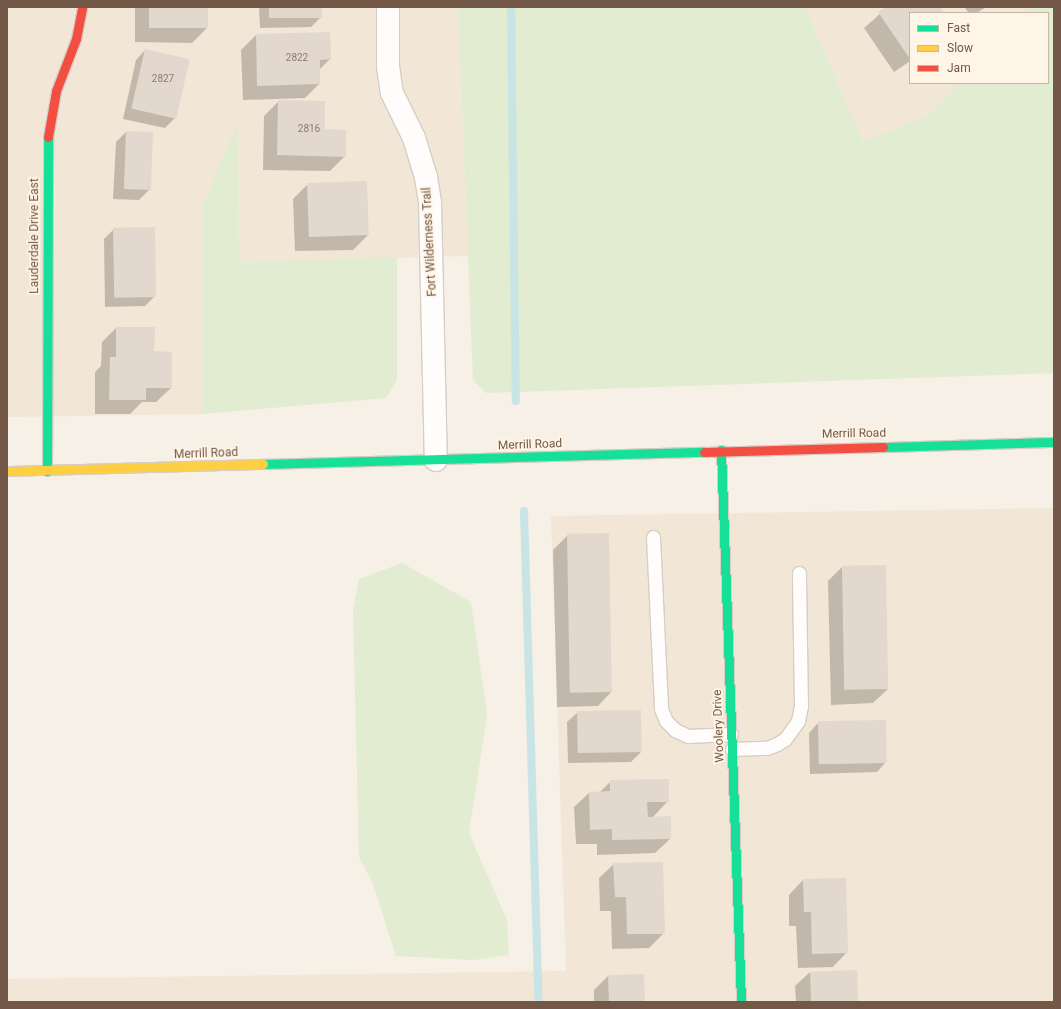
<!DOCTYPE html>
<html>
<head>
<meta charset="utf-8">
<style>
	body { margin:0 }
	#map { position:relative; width:1061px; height:1009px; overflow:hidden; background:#f6f0e6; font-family:Roboto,sans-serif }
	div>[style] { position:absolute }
	.residential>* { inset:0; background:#f2e6d6 }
	.green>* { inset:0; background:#e1ecd1 }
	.shadow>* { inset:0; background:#0003 }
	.stream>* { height:8px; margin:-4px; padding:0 4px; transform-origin:4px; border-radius:4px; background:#c8e4e5 }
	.building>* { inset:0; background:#e2d8ce; transform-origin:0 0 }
	.roads { filter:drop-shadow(1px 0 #d7cdc4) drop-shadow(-1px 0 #d7cdc4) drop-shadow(0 1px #d7cdc4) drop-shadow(0 -1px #d7cdc4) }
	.lane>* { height:13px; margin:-6.5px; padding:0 6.5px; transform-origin:6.5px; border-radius:6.5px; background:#fefdfb }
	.street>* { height:22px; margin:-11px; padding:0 11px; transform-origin:11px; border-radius:11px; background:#fefdfb }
	.fast>* { height:9px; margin:-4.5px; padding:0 4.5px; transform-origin:4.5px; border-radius:4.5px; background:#16e098 }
	.slow>* { height:9px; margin:-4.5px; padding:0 4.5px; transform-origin:4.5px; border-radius:4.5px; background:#ffcf43 }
	.jam>* { height:9px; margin:-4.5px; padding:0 4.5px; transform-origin:4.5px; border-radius:4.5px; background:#f24e42 }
	span { translate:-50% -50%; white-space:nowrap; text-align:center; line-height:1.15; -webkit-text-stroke:3.5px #fff5e6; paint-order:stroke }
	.number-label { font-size:10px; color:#90796b }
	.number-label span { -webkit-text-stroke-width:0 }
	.street-label { font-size:12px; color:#735747 }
	.frame { position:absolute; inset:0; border:8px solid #735747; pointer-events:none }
	.legend { position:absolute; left:909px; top:12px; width:140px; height:72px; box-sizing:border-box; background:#fff5e6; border:1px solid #c7b6a6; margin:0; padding:5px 7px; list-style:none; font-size:12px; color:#735747 }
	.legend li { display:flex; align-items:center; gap:8px; height:20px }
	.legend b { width:20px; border:1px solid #c7b6a6 }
</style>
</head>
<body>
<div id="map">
	<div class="residential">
		<div style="clip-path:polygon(7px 7px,458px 7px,468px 256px,239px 262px,238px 123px,202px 207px,202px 414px,7px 417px)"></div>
		<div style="clip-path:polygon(805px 7px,1032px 7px,1026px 13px,910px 13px,910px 83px,958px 83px,927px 115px,863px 142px)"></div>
		<div style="clip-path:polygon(1054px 508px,1054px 1002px,7px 1002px,7px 979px,566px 971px,551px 516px)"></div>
	</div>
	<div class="green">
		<div style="clip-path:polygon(458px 7px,805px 7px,863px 142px,927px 115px,958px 83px,1048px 83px,1048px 13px,1026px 13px,1032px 7px,1054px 7px,1054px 373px,486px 393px,473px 380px)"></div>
		<div style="clip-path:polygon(238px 121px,239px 262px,397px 257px,397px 380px,386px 398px,202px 414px,202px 207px)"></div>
		<div style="clip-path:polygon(402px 563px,471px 602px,487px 715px,469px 833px,507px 920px,509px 955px,473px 960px,396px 956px,373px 884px,359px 857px,353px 610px,359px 579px)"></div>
	</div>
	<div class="shadow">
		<div style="clip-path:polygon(135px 7px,207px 7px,207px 28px,192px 43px,135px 42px)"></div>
		<div style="clip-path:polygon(259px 7px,321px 7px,321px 17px,311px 27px,260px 28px)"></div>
		<div style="clip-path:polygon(888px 7px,938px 7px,943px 13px,910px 13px,910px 61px,894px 72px,864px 28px)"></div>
		<div style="clip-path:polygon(964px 7px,986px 7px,977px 13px,969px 13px)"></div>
		<div style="clip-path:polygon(256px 35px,330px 59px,319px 70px,319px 84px,305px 98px,243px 100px,241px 50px)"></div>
		<div style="clip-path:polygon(145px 50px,175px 118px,165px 128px,123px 119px,136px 60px)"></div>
		<div style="clip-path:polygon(279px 101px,324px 130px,345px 156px,330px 171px,263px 170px,264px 116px)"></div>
		<div style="clip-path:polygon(126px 132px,149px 190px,139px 200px,113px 199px,116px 142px)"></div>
		<div style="clip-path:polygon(308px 184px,368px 235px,353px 250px,295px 251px,293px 199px)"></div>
		<div style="clip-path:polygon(114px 229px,155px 296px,145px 306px,105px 307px,104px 239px)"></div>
		<div style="clip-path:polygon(116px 328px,153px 352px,171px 388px,156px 402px,142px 402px,130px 414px,95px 414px,95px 372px,101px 366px,102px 342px)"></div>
		<div style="clip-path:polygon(567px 536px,612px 691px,598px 706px,557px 707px,553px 550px)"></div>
		<div style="clip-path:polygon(842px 567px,888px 689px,873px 703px,831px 705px,828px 581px)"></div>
		<div style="clip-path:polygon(640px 711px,641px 752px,631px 762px,568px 763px,567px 722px,577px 713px)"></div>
		<div style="clip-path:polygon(818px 723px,886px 762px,877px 772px,810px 774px,809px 733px)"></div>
		<div style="clip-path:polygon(611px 781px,668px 801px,652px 818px,670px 839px,655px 853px,597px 855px,597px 844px,576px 844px,574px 807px,589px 793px,600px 792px)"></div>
		<div style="clip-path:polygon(614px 864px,664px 933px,649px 948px,612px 949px,611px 911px,600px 911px,599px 878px)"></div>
		<div style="clip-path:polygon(803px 880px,847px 952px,833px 967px,798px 968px,796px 926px,789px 926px,789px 895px)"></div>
		<div style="clip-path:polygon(810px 972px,857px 1002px,796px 1002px,795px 986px)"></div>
		<div style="clip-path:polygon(608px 976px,644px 1002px,594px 1002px,594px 990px)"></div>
	</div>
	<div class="stream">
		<div style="left:511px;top:7px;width:394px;rotate:89.3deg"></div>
		<div style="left:524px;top:511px;width:491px;rotate:88.3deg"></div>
	</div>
	<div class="building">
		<div style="left:149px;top:7px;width:59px;height:21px"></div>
		<div style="left:269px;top:7px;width:53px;height:11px"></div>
		<div style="clip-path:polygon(886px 7px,940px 7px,944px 13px,910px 13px,910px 59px,878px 12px)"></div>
		<div style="clip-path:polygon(330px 32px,331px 59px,320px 60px,320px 84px,257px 86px,256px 34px)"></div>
		<div style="left:145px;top:49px;width:46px;height:61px;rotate:13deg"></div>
		<div style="clip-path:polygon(278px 100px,325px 101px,325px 129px,346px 130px,346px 157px,277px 155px)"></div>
		<div style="left:126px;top:131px;width:27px;height:58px;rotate:2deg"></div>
		<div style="left:367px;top:181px;width:54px;height:60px;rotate:88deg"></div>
		<div style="left:155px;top:227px;width:70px;height:42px;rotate:89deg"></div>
		<div style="clip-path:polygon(116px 327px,155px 327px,154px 351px,172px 352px,172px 388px,146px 388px,146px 400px,109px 400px,110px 357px,116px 357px)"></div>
		<div style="left:609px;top:533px;width:159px;height:42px;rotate:89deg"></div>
		<div style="left:886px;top:565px;width:124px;height:44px;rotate:89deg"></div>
		<div style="left:641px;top:710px;width:42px;height:64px;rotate:89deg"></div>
		<div style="left:886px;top:720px;width:43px;height:68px;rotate:89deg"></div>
		<div style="clip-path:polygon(669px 779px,669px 802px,647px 802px,648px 817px,671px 816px,671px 839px,612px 840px,612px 829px,590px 830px,589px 792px,610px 791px,610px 780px)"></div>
		<div style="clip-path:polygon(663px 862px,665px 934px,627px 934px,626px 897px,615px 897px,613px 863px)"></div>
		<div style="clip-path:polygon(846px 878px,848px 953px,812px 954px,811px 912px,804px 912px,803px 879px)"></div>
		<div style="left:857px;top:970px;width:32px;height:47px;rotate:88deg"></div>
		<div style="left:644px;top:974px;width:28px;height:36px;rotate:88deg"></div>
	</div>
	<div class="roads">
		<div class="lane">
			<div style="left:653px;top:537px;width:172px;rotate:87.3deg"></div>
			<div style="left:661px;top:709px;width:13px;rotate:67deg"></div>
			<div style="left:666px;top:721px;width:13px;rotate:45deg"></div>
			<div style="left:675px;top:730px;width:14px;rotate:25deg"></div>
			<div style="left:688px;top:736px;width:43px;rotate:-2.7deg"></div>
			<div style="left:732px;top:749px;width:35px;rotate:-2deg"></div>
			<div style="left:767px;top:748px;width:11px;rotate:-22deg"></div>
			<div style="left:777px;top:744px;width:9px;rotate:-32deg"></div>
			<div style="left:785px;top:739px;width:22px;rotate:-54deg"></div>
			<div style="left:798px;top:721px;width:15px;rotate:-79deg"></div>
			<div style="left:801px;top:706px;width:133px;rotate:-90.9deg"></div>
		</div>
		<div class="street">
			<div style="left:388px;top:7px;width:59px;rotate:90deg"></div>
			<div style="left:388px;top:66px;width:27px;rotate:82deg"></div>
			<div style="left:392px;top:93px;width:50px;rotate:63.9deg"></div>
			<div style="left:414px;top:138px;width:41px;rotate:72.9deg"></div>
			<div style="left:426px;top:177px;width:26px;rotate:81deg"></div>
			<div style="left:430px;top:203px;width:257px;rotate:88.7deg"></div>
		</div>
		<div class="fast">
			<div style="left:883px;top:447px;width:171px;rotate:-1.7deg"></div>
			<div style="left:721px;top:450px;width:552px;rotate:87.92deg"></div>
			<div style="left:263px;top:464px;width:441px;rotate:-1.6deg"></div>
			<div style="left:47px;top:471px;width:334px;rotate:-89.8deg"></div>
		</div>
		<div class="slow">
			<div style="left:7px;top:471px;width:256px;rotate:-1.6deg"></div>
		</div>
		<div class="jam">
			<div style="left:48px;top:137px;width:47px;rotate:-80.1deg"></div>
			<div style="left:56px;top:91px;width:56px;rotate:-69deg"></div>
			<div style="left:76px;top:39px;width:33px;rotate:-79deg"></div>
			<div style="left:704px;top:452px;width:179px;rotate:-1.6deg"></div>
		</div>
	</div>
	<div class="number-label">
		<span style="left:297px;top:58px">2822</span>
		<span style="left:163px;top:79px">2827</span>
		<span style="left:309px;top:129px">2816</span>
	</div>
	<div class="street-label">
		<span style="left:35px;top:236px;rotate:-90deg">Lauderdale Drive East</span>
		<span style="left:430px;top:242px;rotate:-93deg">Fort Wilderness Trail</span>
		<span style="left:854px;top:434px;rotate:-1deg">Merrill Road</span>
		<span style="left:530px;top:445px;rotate:-2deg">Merrill Road</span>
		<span style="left:206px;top:454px;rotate:-2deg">Merrill Road</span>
		<span style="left:719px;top:726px;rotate:-92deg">Woolery Drive</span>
	</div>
	<div class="frame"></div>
	<ul class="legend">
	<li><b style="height:5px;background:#16e098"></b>Fast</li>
	<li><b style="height:5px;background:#ffcf43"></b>Slow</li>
	<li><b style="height:5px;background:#f24e42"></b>Jam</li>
	</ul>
</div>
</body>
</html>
